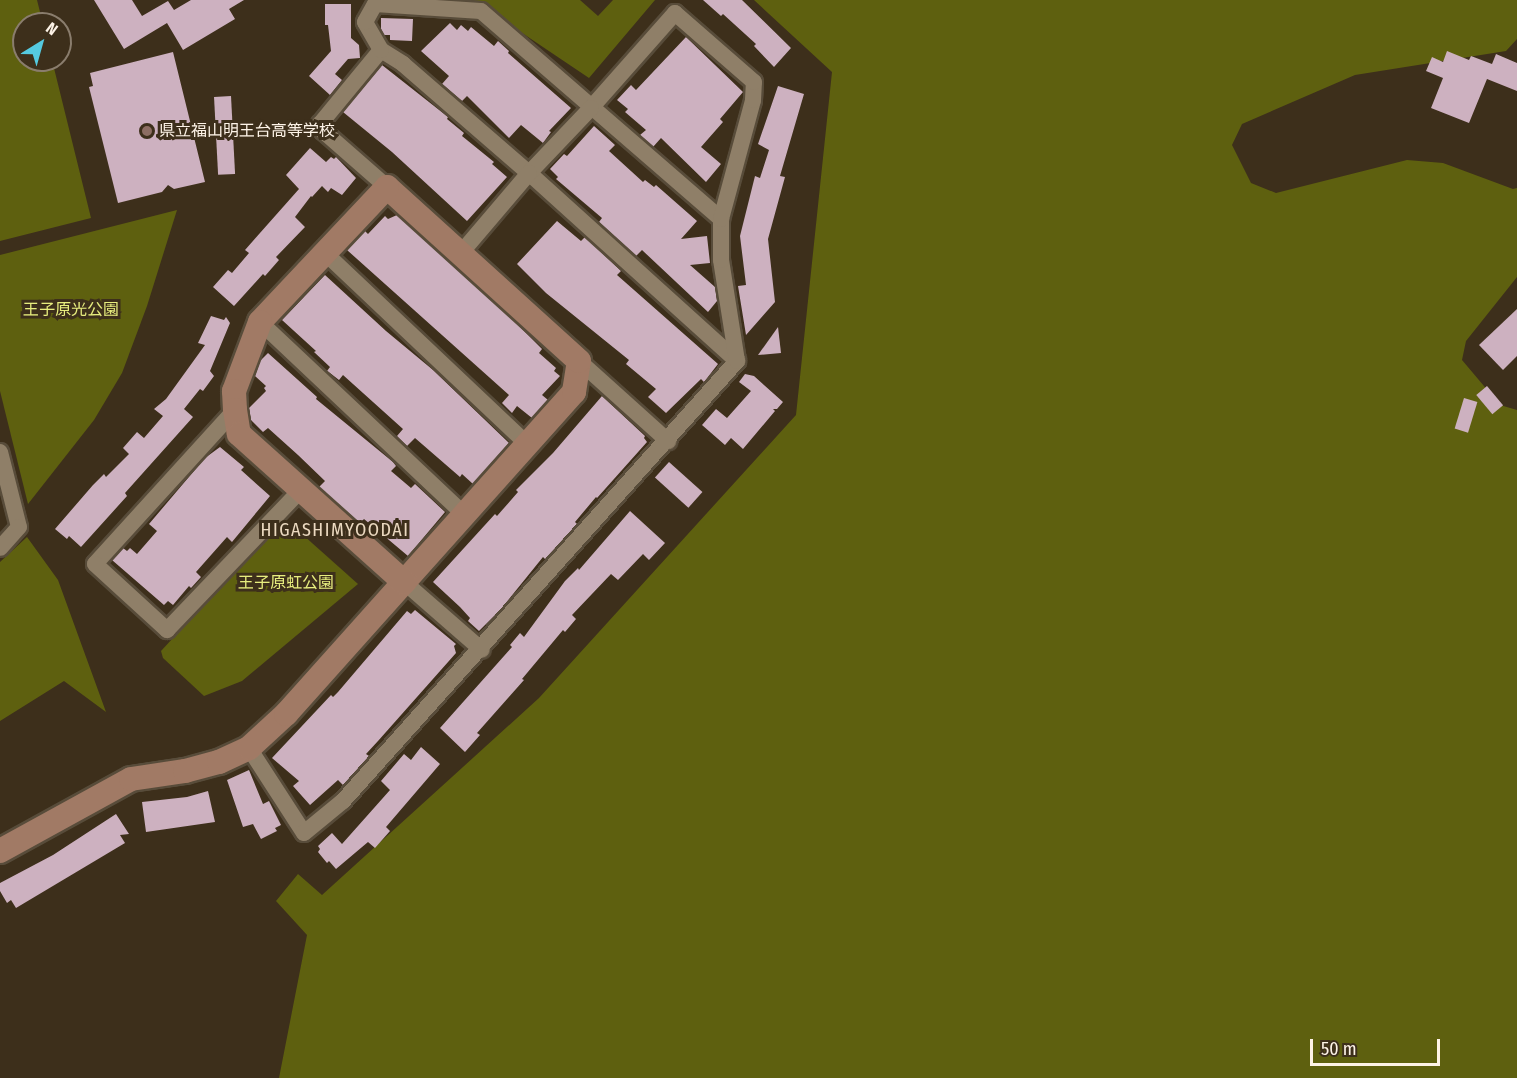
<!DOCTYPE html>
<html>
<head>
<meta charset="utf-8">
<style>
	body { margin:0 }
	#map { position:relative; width:1517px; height:1078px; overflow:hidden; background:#3d2f1b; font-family:"Fira Sans Condensed","Noto Sans JP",sans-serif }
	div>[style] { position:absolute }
	.green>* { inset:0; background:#5e600f }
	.building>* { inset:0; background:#cdb1c0; transform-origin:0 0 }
	.roads { filter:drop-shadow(2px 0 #584c3a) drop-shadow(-2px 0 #584c3a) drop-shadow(0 2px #584c3a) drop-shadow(0 -2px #584c3a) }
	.street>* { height:16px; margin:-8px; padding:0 8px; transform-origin:8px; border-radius:8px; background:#8f7f68 }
	.secondary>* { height:24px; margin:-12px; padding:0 12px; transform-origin:12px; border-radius:12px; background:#a17a65 }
	.dots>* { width:16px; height:16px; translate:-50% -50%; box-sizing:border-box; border:3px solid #3d2f1b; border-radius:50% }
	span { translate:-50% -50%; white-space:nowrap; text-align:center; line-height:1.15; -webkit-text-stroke:6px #3d2f1b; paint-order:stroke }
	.poi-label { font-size:16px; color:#fdf3e7 }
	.left { translate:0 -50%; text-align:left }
	.park-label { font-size:16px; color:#e7ed7e }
	.neighbourhood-label { font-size:18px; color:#ecdac1; letter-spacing:1.5px }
	.north { position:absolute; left:12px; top:12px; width:60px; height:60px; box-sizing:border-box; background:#3d2f1b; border:2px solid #8a7d6d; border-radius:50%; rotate:37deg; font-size:16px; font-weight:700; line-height:24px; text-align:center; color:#fdf3e7 }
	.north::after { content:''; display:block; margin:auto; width:21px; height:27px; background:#55cae0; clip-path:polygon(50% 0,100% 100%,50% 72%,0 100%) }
	.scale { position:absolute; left:1310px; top:1039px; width:130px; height:27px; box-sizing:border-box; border:3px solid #fdf3e7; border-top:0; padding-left:8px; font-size:18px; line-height:21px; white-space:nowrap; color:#fdf3e7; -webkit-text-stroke:4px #3d2f1b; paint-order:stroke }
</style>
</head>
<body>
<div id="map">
	<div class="green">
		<div style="clip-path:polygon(0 0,37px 0,43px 24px,24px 24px,24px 60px,52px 60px,91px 218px,0 241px)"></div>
		<div style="clip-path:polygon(473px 0,580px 0,598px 16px,613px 0,655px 0,589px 78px)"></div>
		<div style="clip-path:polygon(754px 0,1517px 0,1517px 39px,1506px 51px,1355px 75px,1242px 124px,1232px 145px,1251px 183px,1276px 193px,1407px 160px,1443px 163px,1513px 189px,1517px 188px,1517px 277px,1466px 341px,1462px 360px,1500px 405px,1517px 410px,1517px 1078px,279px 1078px,307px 935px,276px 901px,298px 874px,322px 895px,539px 698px,796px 415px,832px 72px)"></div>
		<div style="clip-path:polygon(177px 210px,147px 306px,122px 373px,94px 420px,28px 504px,0 391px,0 255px)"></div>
		<div style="clip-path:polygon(284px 518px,358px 584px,242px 681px,204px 696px,163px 658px,161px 651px)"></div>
		<div style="clip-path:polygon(27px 537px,58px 580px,106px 712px,64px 681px,0 721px,0 562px)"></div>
	</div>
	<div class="building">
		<div style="clip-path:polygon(94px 0,132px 0,142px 16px,168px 1px,174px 10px,191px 0,244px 0,229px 9px,235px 19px,183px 50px,167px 23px,124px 49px)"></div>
		<div style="clip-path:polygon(703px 0,742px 0,791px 48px,774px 67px,754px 46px,756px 44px,723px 14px,721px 16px)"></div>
		<div style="clip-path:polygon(325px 4px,351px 4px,351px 38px,359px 45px,360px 58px,348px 59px,335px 74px,342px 80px,330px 95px,309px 76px,331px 51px,328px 25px,325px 25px)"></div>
		<div style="clip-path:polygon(381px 18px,413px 19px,412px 41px,390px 40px,390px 35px,384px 35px,381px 29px)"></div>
		<div style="clip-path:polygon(450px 23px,457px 30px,461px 25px,468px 31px,471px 27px,494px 46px,498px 41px,509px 51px,508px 53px,571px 108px,549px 131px,551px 132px,543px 143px,521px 125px,509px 138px,467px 96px,462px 101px,442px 84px,449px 76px,421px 51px)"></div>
		<div style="clip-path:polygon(686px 37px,743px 92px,720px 119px,723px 122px,701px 147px,721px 164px,706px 182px,661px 138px,653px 147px,640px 135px,646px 130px,625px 112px,628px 109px,617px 100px,631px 85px,636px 90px)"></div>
		<div style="clip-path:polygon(1447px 51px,1469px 60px,1471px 56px,1492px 64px,1496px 54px,1517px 63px,1517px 91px,1487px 79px,1469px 123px,1431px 108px,1443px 78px,1426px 71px,1432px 57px,1443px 62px)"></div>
		<div style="clip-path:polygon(173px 52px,205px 182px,174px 189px,168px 185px,162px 192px,118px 203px,89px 87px,93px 86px,90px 73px)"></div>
		<div style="clip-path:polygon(382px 65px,448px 117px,447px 119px,464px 133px,462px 136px,494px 162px,492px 164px,507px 177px,467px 221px,392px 152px,343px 112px)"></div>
		<div style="clip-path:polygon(778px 86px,804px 94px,780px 176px,785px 177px,768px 239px,775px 302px,746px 335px,738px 286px,746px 285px,740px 236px,755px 176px,760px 178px,769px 150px,758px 144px)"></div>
		<div style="left:231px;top:96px;width:78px;height:17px;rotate:87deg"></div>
		<div style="clip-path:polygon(594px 126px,615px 145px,609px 151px,643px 182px,645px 180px,654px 187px,656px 185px,697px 221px,681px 239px,707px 236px,710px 263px,690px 265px,715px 287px,717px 301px,708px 312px,642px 250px,636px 256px,599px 222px,602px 218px,556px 179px,558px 177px,550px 169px,564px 154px,567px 156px)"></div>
		<div style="clip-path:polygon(310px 148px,326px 162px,331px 157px,334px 159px,336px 157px,356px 178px,342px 195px,331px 188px,328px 192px,322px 186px,312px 197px,311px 196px,295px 217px,305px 227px,276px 257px,279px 260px,265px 276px,263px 274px,234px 306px,213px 287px,228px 270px,232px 273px,249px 253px,245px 250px,299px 189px,286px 175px)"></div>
		<div style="clip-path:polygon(397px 215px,516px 323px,542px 349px,539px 353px,556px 368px,554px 371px,560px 376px,542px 395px,548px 400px,532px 418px,517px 406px,512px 413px,502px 403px,509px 395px,347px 250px,365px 231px,368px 234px,385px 216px,388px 219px)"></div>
		<div style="clip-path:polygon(557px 221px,581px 241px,585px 237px,621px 271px,617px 275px,718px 364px,704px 382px,701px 379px,666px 413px,648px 397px,656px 389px,626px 364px,629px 360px,546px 293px,517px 264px)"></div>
		<div style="clip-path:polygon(325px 275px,386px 331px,433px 370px,509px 443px,473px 484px,462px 474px,460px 477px,415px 438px,407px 446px,397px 436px,403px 429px,343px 375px,339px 380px,330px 373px,327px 371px,330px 367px,314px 352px,316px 351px,282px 320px)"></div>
		<div style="clip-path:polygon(1517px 309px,1517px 356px,1503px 370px,1479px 345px)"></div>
		<div style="clip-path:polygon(211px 316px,224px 320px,226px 317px,230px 323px,210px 371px,214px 376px,203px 391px,200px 389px,184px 409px,193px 417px,125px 493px,127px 496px,81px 547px,69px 536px,67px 539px,55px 529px,93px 485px,104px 474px,106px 477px,129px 454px,123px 448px,137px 432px,144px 438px,163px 416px,154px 409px,166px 399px,205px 345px,198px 343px)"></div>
		<div style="clip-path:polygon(778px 327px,781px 353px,758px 355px)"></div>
		<div style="clip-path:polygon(268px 353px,317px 397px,316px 399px,393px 462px,396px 466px,391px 471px,411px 488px,415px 484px,445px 512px,408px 556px,364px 519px,360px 523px,319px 487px,325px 481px,298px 455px,268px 428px,263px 432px,251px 420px,249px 408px,266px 391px,264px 388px,266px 386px,255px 376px,260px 361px)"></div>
		<div style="clip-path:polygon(745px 374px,754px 376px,783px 402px,777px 409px,773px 409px,775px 411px,743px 449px,731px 438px,725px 445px,702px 425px,716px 409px,727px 418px,751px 391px,739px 382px)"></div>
		<div style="left:1487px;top:386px;width:25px;height:14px;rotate:50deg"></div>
		<div style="clip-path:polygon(602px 396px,645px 436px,644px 438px,647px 442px,597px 498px,596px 497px,575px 522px,577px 524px,545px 559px,543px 557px,501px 609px,479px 631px,468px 621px,470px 618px,460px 607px,433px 582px,495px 514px,497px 516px,518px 492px,516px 490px,553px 453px)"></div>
		<div style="left:1464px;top:398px;width:14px;height:32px;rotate:17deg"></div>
		<div style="clip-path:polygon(220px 447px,244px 467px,241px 470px,270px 496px,232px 542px,227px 537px,196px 572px,201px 577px,191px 588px,189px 586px,173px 605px,168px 601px,164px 605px,112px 560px,123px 548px,127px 551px,130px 548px,137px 554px,157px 531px,149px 524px,205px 458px)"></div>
		<div style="left:669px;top:462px;width:45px;height:21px;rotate:42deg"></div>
		<div style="clip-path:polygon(630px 511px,665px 543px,649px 560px,643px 554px,618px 580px,611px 574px,572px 615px,576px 619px,565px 632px,563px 630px,522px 679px,524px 680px,477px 733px,480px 735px,465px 752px,440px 728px,512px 647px,510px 645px,520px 633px,524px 637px,565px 581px,578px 568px,579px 570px)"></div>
		<div style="clip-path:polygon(415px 610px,456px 644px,454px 646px,456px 653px,378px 741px,366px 754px,369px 756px,343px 785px,338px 780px,310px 805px,293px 786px,299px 781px,272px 758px,331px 695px,333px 697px,338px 692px,407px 611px,411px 614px)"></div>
		<div style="clip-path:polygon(421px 747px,440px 764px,386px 827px,390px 831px,375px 848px,368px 842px,336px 869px,329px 861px,327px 863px,318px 852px,320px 849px,318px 846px,332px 833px,342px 844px,390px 790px,381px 781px,404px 754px,411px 760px)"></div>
		<div style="clip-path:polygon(249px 770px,263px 804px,269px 801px,281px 825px,275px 828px,277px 831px,261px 839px,253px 824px,243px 827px,227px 780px)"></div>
		<div style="clip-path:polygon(208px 791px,215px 822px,146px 832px,142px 802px,187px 797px)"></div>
		<div style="clip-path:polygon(116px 814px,129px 834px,120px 835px,125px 843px,16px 908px,11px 900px,7px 903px,0 891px,0 883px,53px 855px)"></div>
	</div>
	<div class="roads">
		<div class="street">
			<div style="left:381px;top:50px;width:26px;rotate:32deg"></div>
			<div style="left:403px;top:64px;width:167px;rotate:40.9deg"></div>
			<div style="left:529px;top:173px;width:280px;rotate:42.1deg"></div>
			<div style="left:387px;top:187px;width:85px;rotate:-138.8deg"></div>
			<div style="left:323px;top:131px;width:8px;rotate:-113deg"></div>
			<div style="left:320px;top:124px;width:96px;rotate:-50.5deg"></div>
			<div style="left:381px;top:50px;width:32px;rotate:-120deg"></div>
			<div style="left:365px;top:22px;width:21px;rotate:-61deg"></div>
			<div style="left:375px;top:4px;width:106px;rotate:3.8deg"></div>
			<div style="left:481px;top:11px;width:318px;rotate:40.9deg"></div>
			<div style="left:323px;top:251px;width:282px;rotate:43.4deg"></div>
			<div style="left:260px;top:322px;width:282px;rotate:43.3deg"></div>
			<div style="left:579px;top:361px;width:120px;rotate:42deg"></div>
			<div style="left:235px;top:410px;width:208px;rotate:132.3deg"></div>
			<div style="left:95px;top:564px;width:98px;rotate:42.5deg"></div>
			<div style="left:167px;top:630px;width:194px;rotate:-46.3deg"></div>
			<div style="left:0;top:452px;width:77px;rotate:75.8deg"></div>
			<div style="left:19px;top:527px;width:28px;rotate:132deg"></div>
			<div style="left:404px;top:582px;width:103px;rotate:41.1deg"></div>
			<div style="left:249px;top:748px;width:101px;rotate:57.1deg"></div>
			<div style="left:304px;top:833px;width:50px;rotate:-39.4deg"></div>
			<div style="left:343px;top:801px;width:591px;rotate:-48.16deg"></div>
			<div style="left:737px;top:361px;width:102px;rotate:-99deg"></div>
			<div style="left:721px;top:260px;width:41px;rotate:-90deg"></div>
			<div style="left:721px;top:219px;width:123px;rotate:-74.9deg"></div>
			<div style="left:753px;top:100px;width:18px;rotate:-87deg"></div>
			<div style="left:754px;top:82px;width:105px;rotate:-138.9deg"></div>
			<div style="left:675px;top:13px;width:127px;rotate:131.5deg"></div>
			<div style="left:591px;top:108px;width:90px;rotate:133.6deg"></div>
			<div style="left:529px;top:173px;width:105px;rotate:130.4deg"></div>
		</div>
		<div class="secondary">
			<div style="left:0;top:851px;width:149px;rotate:-28.8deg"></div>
			<div style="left:131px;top:779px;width:55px;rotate:-8.4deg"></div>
			<div style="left:185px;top:771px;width:35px;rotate:-15deg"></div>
			<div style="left:219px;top:762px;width:33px;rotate:-25deg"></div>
			<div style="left:249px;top:748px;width:50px;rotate:-42.6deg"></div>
			<div style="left:286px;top:714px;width:432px;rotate:-48.2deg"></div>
			<div style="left:574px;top:392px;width:31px;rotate:-81deg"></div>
			<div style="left:579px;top:361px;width:259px;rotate:-137.8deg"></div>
			<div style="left:387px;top:187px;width:185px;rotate:133.3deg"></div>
			<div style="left:260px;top:322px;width:74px;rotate:110.6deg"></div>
			<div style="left:234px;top:391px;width:19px;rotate:87deg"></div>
			<div style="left:235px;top:410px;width:24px;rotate:81deg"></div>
			<div style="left:239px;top:434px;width:222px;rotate:41.9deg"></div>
		</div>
	</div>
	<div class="dots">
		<div style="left:147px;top:131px;background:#8d6e63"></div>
	</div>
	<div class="poi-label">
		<span class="left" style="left:159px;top:131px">県立福山明王台高等学校</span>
	</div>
	<div class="park-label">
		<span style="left:71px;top:310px">王子原光公園</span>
		<span style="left:286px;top:583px">王子原虹公園</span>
	</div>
	<div class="neighbourhood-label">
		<span style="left:335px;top:530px">HIGASHIMYOODAI</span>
	</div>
	<div class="north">N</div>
	<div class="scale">50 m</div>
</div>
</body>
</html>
